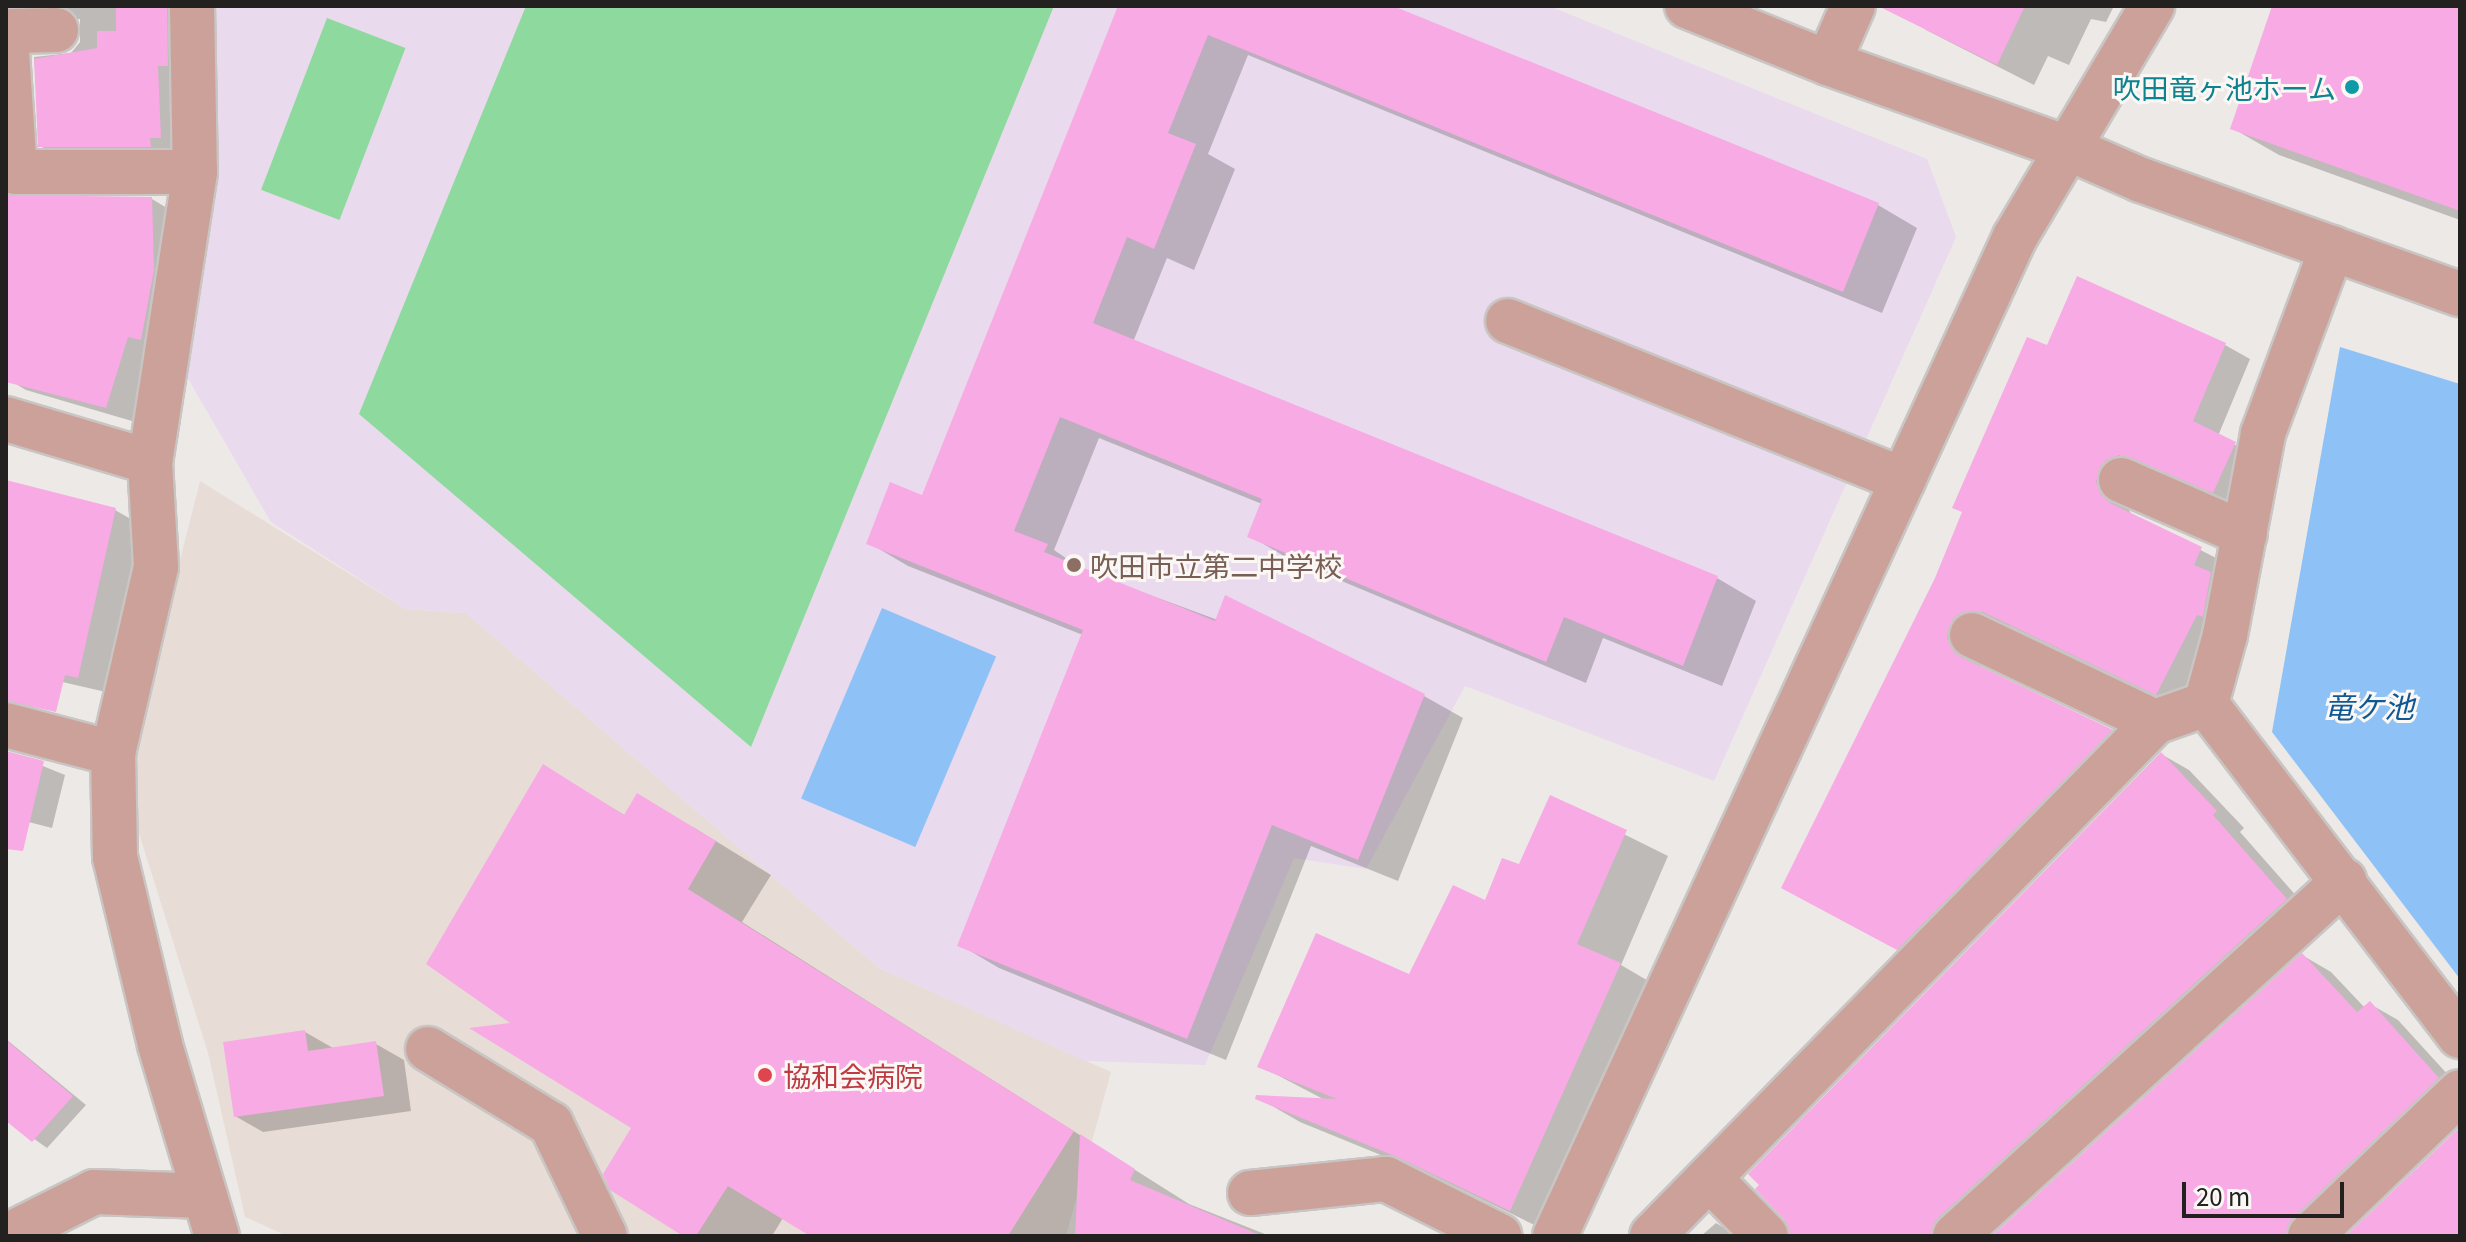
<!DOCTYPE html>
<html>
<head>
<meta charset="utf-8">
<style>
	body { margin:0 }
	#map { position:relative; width:2466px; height:1242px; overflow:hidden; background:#ede9e7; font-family:Georgia,"Noto Sans JP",serif }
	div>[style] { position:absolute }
	.built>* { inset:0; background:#e8ddd6 }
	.education>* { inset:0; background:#eadaed }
	.green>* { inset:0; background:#8ed99e; transform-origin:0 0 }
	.water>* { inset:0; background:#8ec2f7; transform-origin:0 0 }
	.shadow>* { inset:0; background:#0003 }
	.building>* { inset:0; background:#f8aae4 }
	.roads { filter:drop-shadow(2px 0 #c8c5c3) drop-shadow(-2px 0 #c8c5c3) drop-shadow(0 2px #c8c5c3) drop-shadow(0 -2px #c8c5c3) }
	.minor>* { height:44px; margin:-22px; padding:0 22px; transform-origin:22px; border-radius:22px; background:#cca199 }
	.dots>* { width:22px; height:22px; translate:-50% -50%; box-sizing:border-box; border:4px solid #faf7f4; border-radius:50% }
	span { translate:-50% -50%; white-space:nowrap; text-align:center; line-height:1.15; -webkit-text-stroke:6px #faf7f4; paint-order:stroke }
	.culture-label { font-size:28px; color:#0d838f }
	.right { translate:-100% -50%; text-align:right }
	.education-label { font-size:28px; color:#785e54 }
	.left { translate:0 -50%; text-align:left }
	.health-label { font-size:28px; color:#be3a42 }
	.water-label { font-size:30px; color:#0f5894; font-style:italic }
	.frame { position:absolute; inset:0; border:8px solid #222120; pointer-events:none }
	.scale { position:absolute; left:2182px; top:1182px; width:162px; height:36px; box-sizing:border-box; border:4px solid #222120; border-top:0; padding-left:10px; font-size:24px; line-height:28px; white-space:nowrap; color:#222120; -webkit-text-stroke:6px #faf7f4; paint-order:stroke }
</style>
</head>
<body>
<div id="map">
	<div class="built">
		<div style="clip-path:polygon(200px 481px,406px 609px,466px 613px,879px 968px,1111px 1072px,1066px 1236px,287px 1236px,245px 1217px,208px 1053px,137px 827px,138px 726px)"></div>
	</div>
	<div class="education">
		<div style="clip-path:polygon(212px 6px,1549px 6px,1927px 159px,1956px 237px,1714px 781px,1465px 686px,1366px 869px,1294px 858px,1205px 1065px,1085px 1061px,879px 968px,466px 613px,406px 609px,271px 522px,183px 370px)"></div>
	</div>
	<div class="green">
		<div style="clip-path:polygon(526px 6px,1054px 6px,751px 747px,359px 414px)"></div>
		<div style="left:327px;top:18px;width:84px;height:184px;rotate:21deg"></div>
	</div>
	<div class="water">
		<div style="clip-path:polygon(2340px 347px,2460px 384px,2460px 979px,2272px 732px)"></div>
		<div style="left:882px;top:608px;width:124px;height:207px;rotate:23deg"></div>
	</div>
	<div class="shadow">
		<div style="clip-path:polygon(6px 6px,195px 6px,185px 151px,66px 160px,40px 146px,34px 57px,71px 53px,80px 42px,80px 19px,32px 19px,6px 45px)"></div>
		<div style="clip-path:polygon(1120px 6px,1387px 6px,1878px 205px,1917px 228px,1882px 313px,1248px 55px,1208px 154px,1235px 169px,1194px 270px,1167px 258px,1133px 342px,1717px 578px,1756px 601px,1722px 686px,1603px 638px,1586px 683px,1289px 559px,1250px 536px,1262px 504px,1099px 438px,1054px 550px,1085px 571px,1424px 696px,1463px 718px,1398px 881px,1311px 846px,1226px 1060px,999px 968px,960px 945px,1083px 635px,908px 566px,869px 543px,923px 497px)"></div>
		<div style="clip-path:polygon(1907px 6px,2114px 6px,2106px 22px,2091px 19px,2069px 65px,2048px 56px,2034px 85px,1926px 30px)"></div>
		<div style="clip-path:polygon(2274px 6px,2460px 6px,2460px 220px,2279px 155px,2232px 128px)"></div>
		<div style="clip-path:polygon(6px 49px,19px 199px,152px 199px,177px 214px,153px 350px,132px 421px,26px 390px,6px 378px)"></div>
		<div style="clip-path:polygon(2225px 345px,2250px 359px,2218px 436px,2260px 458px,2238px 505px,2146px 468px,2120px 498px,2133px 516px,2226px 563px,2182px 708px,2010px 626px,1984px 627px,1971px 652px,1983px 670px,2136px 745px,1923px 963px,1809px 902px,2048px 348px)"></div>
		<div style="clip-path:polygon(6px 483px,115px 510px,143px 526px,106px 692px,58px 681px,6px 657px)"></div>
		<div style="clip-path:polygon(6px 751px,65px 775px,52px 828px,13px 818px,6px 831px)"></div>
		<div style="clip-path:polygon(2161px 754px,2189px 770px,2244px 828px,2240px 832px,2314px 916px,1965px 1236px,1808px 1236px)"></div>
		<div style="clip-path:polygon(544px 767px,626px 816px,693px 827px,771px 875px,742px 922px,1189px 1204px,1270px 1236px,813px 1236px,783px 1218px,772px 1236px,687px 1236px,634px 1127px,515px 1024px)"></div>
		<div style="clip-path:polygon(1551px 798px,1668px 856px,1621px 965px,1662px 989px,1553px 1234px,1442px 1180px,1300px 1122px,1258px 1098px,1325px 1100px,1260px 1066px,1410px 977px,1520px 867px)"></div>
		<div style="clip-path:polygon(2302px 955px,2331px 972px,2365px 1008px,2370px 1004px,2398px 1020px,2460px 1088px,2319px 1236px,1995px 1236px)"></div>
		<div style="clip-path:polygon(305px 1032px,333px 1048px,376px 1044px,404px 1060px,411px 1111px,263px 1132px,235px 1116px)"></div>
		<div style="clip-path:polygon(6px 1039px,86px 1105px,47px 1148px,6px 1119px)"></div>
		<div style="clip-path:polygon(1716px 1223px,1738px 1236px,1701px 1236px)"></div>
	</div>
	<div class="building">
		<div style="clip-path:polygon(167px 6px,168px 66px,158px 66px,161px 138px,150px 138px,151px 147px,38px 147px,34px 59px,97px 48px,97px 31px,116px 31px,116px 8px)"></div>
		<div style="clip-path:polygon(1118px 6px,1393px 6px,1879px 203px,1843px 292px,1208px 35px,1168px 133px,1196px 144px,1154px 249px,1127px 237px,1093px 323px,1718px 576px,1683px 666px,1564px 617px,1546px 662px,1247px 537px,1262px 499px,1060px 417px,1014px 531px,1048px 544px,1044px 552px,1215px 621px,1225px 595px,1425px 694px,1358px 860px,1272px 825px,1187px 1039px,957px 946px,1083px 630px,866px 544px,890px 482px,922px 495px)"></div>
		<div style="clip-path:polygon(1878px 6px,2025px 6px,1997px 65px)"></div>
		<div style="clip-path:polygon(2272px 6px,2460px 6px,2460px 211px,2230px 129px)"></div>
		<div style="clip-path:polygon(6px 195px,152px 197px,154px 270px,141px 340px,128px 337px,106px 408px,6px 382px)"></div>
		<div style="clip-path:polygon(2077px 276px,2226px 343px,2193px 421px,2236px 442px,2213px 493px,2119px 455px,2106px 460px,2096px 482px,2110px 503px,2202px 547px,2194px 565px,2211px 572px,2203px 617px,2197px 615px,2156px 695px,1983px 612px,1957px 615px,1947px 638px,1961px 657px,2113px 730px,1897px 950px,1781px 888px,1935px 578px,1962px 512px,1952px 508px,2027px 337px,2047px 345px)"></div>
		<div style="clip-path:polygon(6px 480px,116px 508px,78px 678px,65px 675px,56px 712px,6px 701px)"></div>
		<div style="clip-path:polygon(6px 751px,44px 761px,23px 851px,6px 849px)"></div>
		<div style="clip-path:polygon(2161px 752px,2217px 811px,2213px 815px,2287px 899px,1938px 1218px,1931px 1236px,1790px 1236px,1784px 1219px,1755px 1189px,1759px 1185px,1748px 1174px)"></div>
		<div style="clip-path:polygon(543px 764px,624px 815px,637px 793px,716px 841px,688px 889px,1074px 1131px,1008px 1236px,810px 1236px,728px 1186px,696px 1236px,683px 1236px,610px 1190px,603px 1174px,631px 1128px,469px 1028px,510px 1023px,426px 964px)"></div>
		<div style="clip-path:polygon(1550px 795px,1627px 830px,1577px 944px,1621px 963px,1510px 1211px,1397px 1157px,1255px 1099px,1256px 1095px,1337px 1099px,1257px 1067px,1316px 933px,1409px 974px,1453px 885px,1485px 900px,1502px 858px,1519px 864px)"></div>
		<div style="clip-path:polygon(2302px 953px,2357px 1012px,2370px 1001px,2439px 1078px,2293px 1218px,2286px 1236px,1992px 1236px)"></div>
		<div style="clip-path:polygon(305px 1030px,308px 1051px,376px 1041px,384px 1096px,234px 1117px,223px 1042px)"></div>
		<div style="clip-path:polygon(6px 1040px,73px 1096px,32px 1142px,6px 1121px)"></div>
		<div style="clip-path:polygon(2460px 1127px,2460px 1236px,2346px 1236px)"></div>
		<div style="clip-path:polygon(1080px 1134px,1135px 1169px,1130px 1180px,1262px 1236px,1075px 1236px)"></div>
	</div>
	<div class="roads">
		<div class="minor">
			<div style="left:192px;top:6px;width:166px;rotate:89deg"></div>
			<div style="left:195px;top:172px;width:293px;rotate:98.8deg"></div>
			<div style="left:150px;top:462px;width:105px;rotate:86.7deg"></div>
			<div style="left:156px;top:567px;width:191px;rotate:103deg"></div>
			<div style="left:113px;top:753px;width:104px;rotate:88.9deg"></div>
			<div style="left:115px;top:857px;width:193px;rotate:76.5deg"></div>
			<div style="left:160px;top:1045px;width:199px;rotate:73.4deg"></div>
			<div style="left:1687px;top:6px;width:152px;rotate:22deg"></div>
			<div style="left:1828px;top:63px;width:257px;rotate:19.6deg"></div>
			<div style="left:2070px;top:149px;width:77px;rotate:23.6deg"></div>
			<div style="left:2141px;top:180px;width:339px;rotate:19.7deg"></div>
			<div style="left:6px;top:31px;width:50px;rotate:-1.1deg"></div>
			<div style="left:6px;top:37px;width:135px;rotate:86.2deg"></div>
			<div style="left:15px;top:172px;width:180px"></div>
			<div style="left:1828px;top:63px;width:62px;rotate:-66.3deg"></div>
			<div style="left:2332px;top:248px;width:198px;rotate:110.4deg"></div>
			<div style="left:2263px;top:434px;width:205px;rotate:100.7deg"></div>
			<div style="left:2225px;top:635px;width:72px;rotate:105.4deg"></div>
			<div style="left:2206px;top:704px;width:418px;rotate:52.6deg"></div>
			<div style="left:1508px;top:321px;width:426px;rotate:21.9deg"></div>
			<div style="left:6px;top:419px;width:150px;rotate:16.6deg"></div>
			<div style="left:2121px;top:480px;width:135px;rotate:23.5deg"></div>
			<div style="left:1972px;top:635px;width:203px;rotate:25.4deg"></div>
			<div style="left:6px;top:725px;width:111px;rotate:14.7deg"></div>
			<div style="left:428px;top:1049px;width:144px;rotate:31.4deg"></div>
			<div style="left:551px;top:1124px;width:124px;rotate:64.3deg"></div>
			<div style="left:1709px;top:1178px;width:81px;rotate:45.5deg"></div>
			<div style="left:1250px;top:1193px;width:137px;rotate:-5.9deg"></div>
			<div style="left:1386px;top:1179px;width:127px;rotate:26.6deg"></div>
			<div style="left:7px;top:1236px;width:97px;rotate:-26.8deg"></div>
			<div style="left:94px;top:1192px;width:111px;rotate:2.1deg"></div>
			<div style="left:1555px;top:1236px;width:1100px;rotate:-65.28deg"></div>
			<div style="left:2015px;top:237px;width:269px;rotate:-59.3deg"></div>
			<div style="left:1652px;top:1236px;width:719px;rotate:-45.62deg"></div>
			<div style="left:2155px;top:722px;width:54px;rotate:-19.4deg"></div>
			<div style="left:1955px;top:1236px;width:527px;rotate:-42.38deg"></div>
			<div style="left:2310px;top:1236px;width:208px;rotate:-43.8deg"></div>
		</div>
	</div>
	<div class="dots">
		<div style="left:2352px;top:87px;background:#0f9aa8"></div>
		<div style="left:1074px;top:565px;background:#8d6e63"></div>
		<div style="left:765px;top:1075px;background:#e0444e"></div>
	</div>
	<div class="culture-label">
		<span class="right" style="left:2336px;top:87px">吹田竜ヶ池ホーム</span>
	</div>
	<div class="education-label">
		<span class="left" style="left:1090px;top:565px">吹田市立第二中学校</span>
	</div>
	<div class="health-label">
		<span class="left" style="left:783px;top:1075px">協和会病院</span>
	</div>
	<div class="water-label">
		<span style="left:2369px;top:705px">竜ケ池</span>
	</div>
	<div class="frame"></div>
	<div class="scale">20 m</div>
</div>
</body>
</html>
